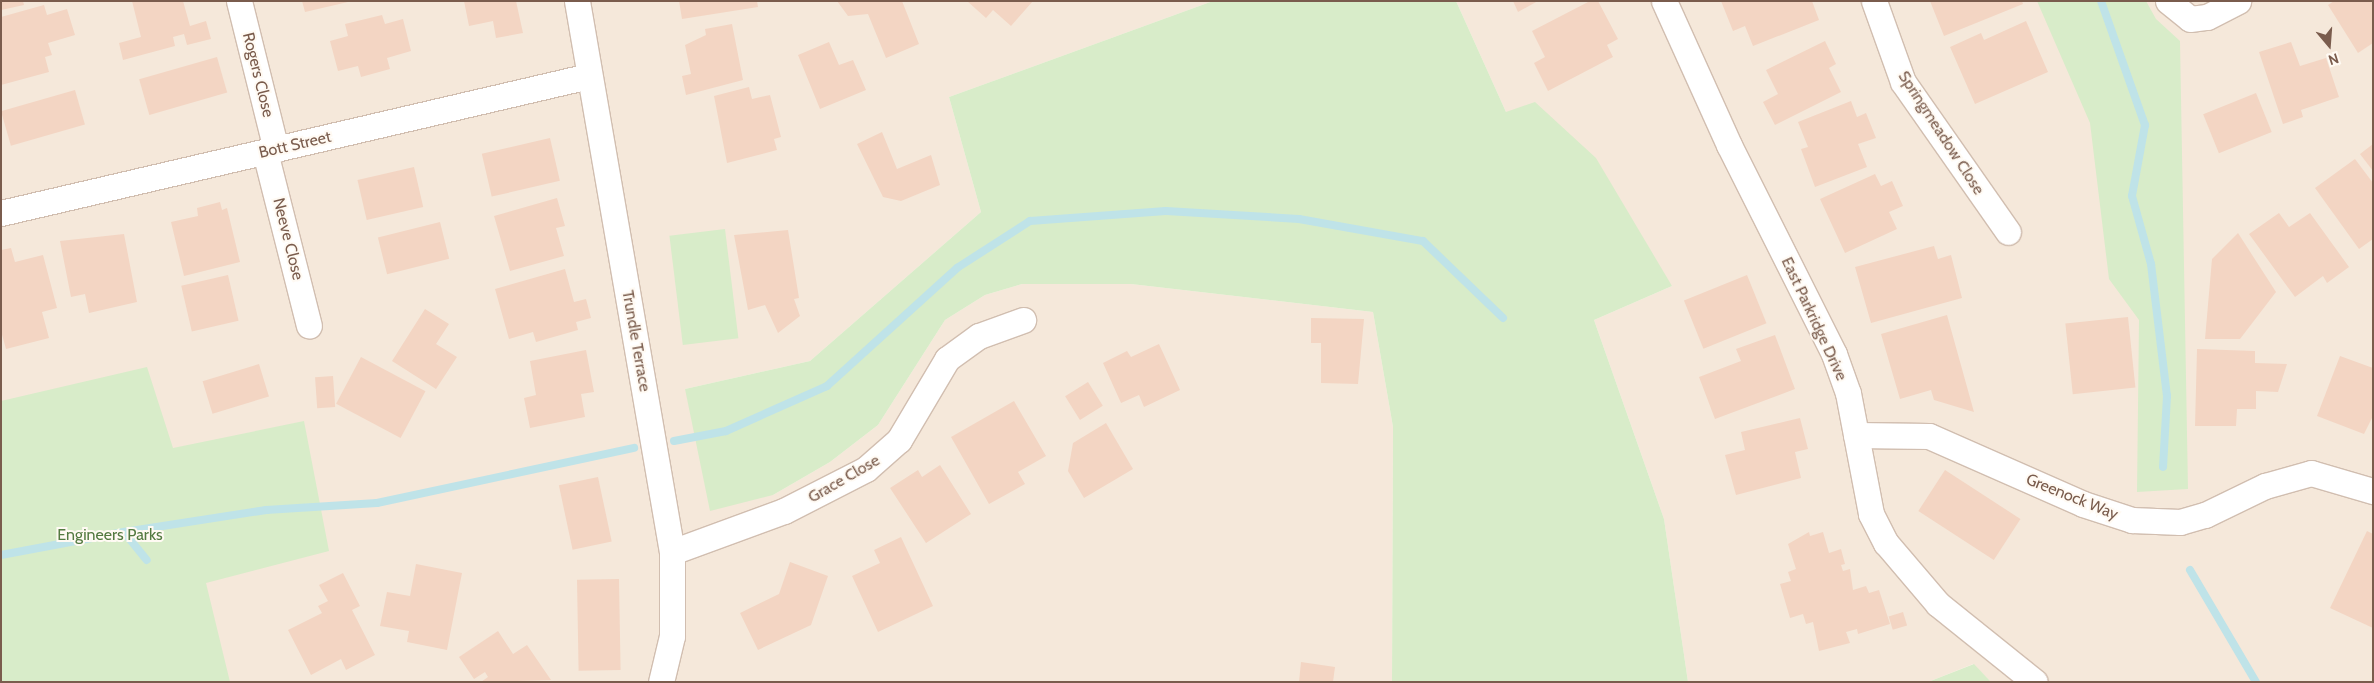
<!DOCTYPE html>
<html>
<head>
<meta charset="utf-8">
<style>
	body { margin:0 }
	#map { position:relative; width:2374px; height:683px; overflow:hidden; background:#fdf6ec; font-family:Cabin,sans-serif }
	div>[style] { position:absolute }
	.residential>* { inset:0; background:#f5e8da }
	.green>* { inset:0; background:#d8ecc9; transform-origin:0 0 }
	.stream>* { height:8px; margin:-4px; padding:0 4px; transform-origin:4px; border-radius:4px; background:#bfe3e8 }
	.building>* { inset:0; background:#f3d5c3; transform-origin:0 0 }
	.roads { filter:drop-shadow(1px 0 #d1beb0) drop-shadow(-1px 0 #d1beb0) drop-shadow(0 1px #d1beb0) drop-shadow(0 -1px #d1beb0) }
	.minor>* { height:25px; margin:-12.5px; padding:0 12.5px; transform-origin:12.5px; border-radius:12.5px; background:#fff }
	span { translate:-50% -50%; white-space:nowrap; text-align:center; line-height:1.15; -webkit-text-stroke:4px #fffaf3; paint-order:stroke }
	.street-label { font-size:16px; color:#7a5c4d }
	.park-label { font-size:16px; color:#537a41 }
	.frame { position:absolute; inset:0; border:2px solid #7a5c4d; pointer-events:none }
	.north { position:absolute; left:2304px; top:20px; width:50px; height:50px; -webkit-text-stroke:4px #fffaf3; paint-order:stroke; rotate:162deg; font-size:14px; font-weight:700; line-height:20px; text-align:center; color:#7a5c4d }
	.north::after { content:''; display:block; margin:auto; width:18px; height:22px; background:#7a5c4d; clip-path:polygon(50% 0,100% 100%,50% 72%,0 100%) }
</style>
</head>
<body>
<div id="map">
	<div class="residential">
		<div style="clip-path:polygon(1px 1px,1213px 1px,949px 97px,981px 212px,810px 361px,685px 389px,773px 495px,830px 462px,878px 425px,945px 320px,985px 295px,1022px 284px,1131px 284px,1373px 312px,1393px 427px,1392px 682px,1px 682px)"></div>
		<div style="clip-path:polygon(1456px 1px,2373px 1px,2373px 682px,1991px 682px,1973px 664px,1928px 682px,1688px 682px,1664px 519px,1594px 320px,1672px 286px,1506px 112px)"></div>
	</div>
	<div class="green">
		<div style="clip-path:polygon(1213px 1px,1456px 1px,1506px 112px,1535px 102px,1596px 158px,1672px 286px,1594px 320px,1664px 519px,1688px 682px,1392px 682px,1393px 427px,1373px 312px,1131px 284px,1022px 284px,985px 295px,945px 320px,878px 425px,830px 462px,773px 495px,710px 511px,685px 389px,810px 361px,981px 212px,949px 97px)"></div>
		<div style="clip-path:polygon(2037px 1px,2146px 1px,2156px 19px,2180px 41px,2188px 489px,2137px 492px,2139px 320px,2109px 279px,2090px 123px)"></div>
		<div style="left:725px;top:229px;width:110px;height:56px;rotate:83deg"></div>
		<div style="clip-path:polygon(147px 367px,173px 448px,304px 421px,329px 551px,206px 583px,230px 682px,1px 682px,1px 401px)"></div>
		<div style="clip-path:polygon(1974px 664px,1991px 682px,1928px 682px)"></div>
	</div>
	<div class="stream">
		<div style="left:2101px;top:1px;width:132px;rotate:70.5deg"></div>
		<div style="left:2145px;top:125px;width:72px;rotate:100.4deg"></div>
		<div style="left:2132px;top:196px;width:71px;rotate:74.4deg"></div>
		<div style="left:2151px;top:264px;width:133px;rotate:83.1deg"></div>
		<div style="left:2167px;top:396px;width:71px;rotate:93.2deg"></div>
		<div style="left:674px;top:441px;width:53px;rotate:-10.9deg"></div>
		<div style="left:726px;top:431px;width:111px;rotate:-24deg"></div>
		<div style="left:827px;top:386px;width:176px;rotate:-42.2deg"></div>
		<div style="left:957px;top:268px;width:87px;rotate:-32.8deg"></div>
		<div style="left:1030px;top:221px;width:136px;rotate:-4.2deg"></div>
		<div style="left:1166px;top:211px;width:133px;rotate:3.4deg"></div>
		<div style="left:1299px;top:219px;width:126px;rotate:10.1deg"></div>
		<div style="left:1423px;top:241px;width:111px;rotate:43.9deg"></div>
		<div style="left:124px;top:532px;width:144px;rotate:-8.8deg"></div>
		<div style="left:266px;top:510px;width:111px;rotate:-3.6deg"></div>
		<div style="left:377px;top:503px;width:263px;rotate:-12.1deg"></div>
		<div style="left:1px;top:555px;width:125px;rotate:-10.6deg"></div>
		<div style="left:124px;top:532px;width:36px;rotate:51deg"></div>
		<div style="left:2190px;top:570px;width:130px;rotate:59.5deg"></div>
	</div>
	<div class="building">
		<div style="clip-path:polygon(1px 1px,23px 1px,24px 5px,1px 10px)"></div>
		<div style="clip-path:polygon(132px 1px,183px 1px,190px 26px,206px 21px,211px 39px,187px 45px,184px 34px,173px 37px,175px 46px,123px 60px,119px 43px,141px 37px)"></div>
		<div style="clip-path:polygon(302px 1px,348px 1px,348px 2px,305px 12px)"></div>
		<div style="clip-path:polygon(464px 1px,516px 1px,523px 33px,496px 38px,493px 21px,469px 26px)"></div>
		<div style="clip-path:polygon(679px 1px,757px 1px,758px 7px,682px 19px)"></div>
		<div style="clip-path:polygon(837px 1px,902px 1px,919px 44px,886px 58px,868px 14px,848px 16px)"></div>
		<div style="clip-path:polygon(967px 1px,1033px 1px,1011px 26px,993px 10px,986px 18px)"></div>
		<div style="clip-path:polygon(1513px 1px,1538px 1px,1518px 12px)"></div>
		<div style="clip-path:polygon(1590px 1px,1598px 1px,1618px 39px,1607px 45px,1613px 57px,1548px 91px,1534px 63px,1545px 57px,1532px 31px)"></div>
		<div style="clip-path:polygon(1721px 1px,1812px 1px,1819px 20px,1753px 46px,1745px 26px,1733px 31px)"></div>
		<div style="clip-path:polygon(1930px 1px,2022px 1px,2023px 4px,1944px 36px)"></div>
		<div style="clip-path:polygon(2334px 1px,2373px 1px,2373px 43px,2358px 53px,2328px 5px)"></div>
		<div style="clip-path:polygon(44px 5px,47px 15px,67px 9px,75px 35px,48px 43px,52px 55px,45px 57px,49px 72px,1px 85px,1px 17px)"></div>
		<div style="clip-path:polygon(382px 15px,385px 24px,403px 19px,411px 51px,387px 58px,390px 69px,361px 77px,358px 66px,338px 71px,330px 41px,348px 36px,345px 24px)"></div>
		<div style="clip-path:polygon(2026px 21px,2048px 72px,1975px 104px,1950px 47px,1981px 33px,1984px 40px)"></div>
		<div style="clip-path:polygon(732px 24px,743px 80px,686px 95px,682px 76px,691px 74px,685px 45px,706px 35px,705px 29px)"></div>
		<div style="clip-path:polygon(1825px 41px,1836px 64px,1829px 68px,1841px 92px,1775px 125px,1763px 102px,1778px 94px,1766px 70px)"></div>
		<div style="clip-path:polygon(829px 42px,839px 65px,853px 60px,866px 90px,820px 109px,798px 55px)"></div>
		<div style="clip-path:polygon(2291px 42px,2300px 66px,2326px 58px,2339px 97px,2301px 110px,2303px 117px,2283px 124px,2259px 52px)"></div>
		<div style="left:217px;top:57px;width:37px;height:81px;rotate:74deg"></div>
		<div style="clip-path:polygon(749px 87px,752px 99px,770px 95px,781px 137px,774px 139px,777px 150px,727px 163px,714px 96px)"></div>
		<div style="left:75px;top:90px;width:36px;height:77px;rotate:74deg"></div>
		<div style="left:2256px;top:93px;width:42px;height:57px;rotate:68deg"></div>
		<div style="clip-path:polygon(1851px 101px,1857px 117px,1866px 113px,1876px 138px,1858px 144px,1867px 167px,1815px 187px,1801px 149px,1808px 147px,1798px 122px)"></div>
		<div style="clip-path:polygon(882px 132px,897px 169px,931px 155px,940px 185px,901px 201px,883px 197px,857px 144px)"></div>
		<div style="left:550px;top:138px;width:44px;height:70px;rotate:77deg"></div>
		<div style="clip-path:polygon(2373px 144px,2373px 171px,2360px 154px)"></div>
		<div style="clip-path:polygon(2355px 159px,2373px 183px,2373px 239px,2359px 249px,2315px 188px)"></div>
		<div style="left:414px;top:167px;width:41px;height:58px;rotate:77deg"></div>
		<div style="clip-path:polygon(1875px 174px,1881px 186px,1892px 181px,1903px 206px,1889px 212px,1897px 229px,1845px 253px,1820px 199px)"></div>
		<div style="clip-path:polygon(557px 198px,565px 226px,556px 228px,564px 256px,510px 271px,494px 216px)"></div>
		<div style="clip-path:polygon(220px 202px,222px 210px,227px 208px,240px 262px,184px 276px,171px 222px,198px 216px,197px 208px)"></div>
		<div style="clip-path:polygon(2279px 213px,2289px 227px,2310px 213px,2349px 267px,2327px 283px,2323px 276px,2295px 297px,2249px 234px)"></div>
		<div style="left:440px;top:222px;width:38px;height:64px;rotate:76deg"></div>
		<div style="clip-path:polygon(788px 230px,799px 298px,794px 299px,800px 316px,778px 333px,765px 305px,748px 310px,734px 235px)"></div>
		<div style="clip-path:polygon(2238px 233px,2276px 292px,2240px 339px,2205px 339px,2212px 259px)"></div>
		<div style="clip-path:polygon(124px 234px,137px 302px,89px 313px,85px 294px,71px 297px,60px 241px)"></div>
		<div style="clip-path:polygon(1934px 246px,1938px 259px,1951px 255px,1962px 298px,1871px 323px,1855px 267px)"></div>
		<div style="clip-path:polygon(11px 248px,15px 262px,43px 255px,57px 308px,42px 312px,49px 338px,6px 349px,1px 331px,1px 250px)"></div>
		<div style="clip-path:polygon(565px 269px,574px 302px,586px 299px,591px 318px,576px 322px,578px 330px,536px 342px,533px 332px,509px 339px,495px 289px)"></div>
		<div style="left:228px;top:275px;width:47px;height:48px;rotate:77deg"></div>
		<div style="left:1747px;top:275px;width:52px;height:68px;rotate:68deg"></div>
		<div style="clip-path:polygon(425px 309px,449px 324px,436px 344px,457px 357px,436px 389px,392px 361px)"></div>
		<div style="clip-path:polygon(1947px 315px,1974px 412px,1934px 400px,1931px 390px,1900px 399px,1881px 334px)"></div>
		<div style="left:2128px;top:317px;width:71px;height:63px;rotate:84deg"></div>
		<div style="clip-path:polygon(1311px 318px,1364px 319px,1358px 384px,1321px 383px,1321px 343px,1311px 343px)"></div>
		<div style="clip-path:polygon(1775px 335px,1795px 389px,1715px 419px,1699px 377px,1741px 361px,1736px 349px)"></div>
		<div style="clip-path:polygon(1159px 344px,1180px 390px,1144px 407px,1139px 395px,1121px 403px,1103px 363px,1127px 351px,1131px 357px)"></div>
		<div style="clip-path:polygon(2197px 349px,2255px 351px,2255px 363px,2287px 364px,2278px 392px,2256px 391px,2256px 409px,2237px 409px,2236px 426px,2195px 426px)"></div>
		<div style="clip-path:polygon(586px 350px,594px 392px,581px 394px,585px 417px,530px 428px,524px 398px,536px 395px,530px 361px)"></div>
		<div style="clip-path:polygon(2340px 356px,2373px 368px,2373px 416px,2364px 434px,2317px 416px)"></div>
		<div style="left:361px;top:357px;width:73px;height:53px;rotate:28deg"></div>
		<div style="left:259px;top:364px;width:34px;height:59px;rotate:73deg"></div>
		<div style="left:333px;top:376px;width:31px;height:18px;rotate:86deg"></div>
		<div style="left:1088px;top:382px;width:28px;height:27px;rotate:58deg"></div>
		<div style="clip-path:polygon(1014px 401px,1046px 456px,1018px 472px,1025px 484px,989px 504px,951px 437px)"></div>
		<div style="clip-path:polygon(1800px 418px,1808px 449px,1795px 452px,1801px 478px,1736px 495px,1725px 455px,1745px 450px,1741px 432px)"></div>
		<div style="clip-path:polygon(1106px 423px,1133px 469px,1084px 498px,1068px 471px,1073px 443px)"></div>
		<div style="clip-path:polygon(940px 465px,971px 514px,926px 543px,890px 488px,918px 470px,922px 477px)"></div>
		<div style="left:1945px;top:470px;width:90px;height:49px;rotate:33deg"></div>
		<div style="left:598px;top:477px;width:66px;height:40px;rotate:78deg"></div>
		<div style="clip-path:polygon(2367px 531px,2373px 534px,2373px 628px,2330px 608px)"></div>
		<div style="clip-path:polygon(1809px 532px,1810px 536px,1823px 532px,1829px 553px,1841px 549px,1845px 564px,1841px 565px,1843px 571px,1850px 569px,1853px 590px,1866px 586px,1869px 593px,1879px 590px,1890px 624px,1858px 634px,1857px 629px,1846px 632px,1850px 643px,1819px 651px,1813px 622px,1806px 624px,1803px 614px,1790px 618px,1780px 584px,1791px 581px,1788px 572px,1796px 569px,1788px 544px)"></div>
		<div style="clip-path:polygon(901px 537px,933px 606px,878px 632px,852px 576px,880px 563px,874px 550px)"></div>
		<div style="clip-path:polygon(790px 562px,828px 576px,811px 625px,758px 650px,740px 613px,779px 594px)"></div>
		<div style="clip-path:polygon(416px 564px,462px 573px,447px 650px,407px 642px,409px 631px,380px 626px,387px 592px,410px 596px)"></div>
		<div style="clip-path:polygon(343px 573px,360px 606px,352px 610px,375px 655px,346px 670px,341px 659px,311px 675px,288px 630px,322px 613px,318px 606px,328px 601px,319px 585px)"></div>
		<div style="left:619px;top:579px;width:91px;height:42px;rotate:89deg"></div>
		<div style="left:1903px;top:612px;width:14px;height:15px;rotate:73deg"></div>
		<div style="clip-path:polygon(498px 631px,513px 654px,527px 645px,551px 680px,481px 682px,488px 677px,485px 672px,474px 679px,459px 657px)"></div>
		<div style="clip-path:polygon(1301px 662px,1335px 667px,1333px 682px,1299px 682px)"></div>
	</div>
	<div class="roads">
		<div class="minor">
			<div style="left:239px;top:1px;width:153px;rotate:76deg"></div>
			<div style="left:577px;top:1px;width:559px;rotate:80.22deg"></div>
			<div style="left:672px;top:552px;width:84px;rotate:90deg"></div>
			<div style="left:672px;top:636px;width:47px;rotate:103.4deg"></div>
			<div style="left:1664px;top:1px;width:158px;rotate:65.7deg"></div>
			<div style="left:1729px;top:145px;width:234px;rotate:63.3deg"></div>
			<div style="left:1834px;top:354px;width:41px;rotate:70.3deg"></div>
			<div style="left:1848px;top:393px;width:123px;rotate:79.2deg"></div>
			<div style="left:1871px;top:514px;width:33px;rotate:63deg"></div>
			<div style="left:1886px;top:543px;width:80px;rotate:49.6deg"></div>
			<div style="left:1938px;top:604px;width:124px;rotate:38.8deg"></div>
			<div style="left:1874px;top:1px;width:86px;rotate:70.3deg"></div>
			<div style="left:1903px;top:82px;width:183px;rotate:55deg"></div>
			<div style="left:2168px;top:1px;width:28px;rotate:39deg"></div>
			<div style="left:2190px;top:19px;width:17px;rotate:-7deg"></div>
			<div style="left:2207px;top:17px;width:35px;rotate:-27deg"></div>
			<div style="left:265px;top:152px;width:179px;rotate:75.8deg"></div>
			<div style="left:1px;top:213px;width:604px;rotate:-13.12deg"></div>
			<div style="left:1856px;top:435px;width:73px;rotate:0.8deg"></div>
			<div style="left:1929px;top:436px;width:168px;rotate:23.8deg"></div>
			<div style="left:2083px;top:504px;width:52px;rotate:18.1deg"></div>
			<div style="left:2132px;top:520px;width:48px;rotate:2.4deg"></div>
			<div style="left:2180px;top:522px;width:26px;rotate:-16deg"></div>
			<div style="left:2205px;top:515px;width:67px;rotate:-25.8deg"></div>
			<div style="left:2265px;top:486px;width:48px;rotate:-15.8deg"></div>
			<div style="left:2311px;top:473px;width:65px;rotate:16.2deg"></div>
			<div style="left:672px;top:552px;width:119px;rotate:-20.1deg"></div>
			<div style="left:784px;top:511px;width:92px;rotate:-27.1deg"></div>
			<div style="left:866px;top:469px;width:44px;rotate:-41.3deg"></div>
			<div style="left:899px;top:440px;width:94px;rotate:-59.3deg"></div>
			<div style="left:947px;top:359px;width:39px;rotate:-36deg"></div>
			<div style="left:979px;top:336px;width:47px;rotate:-20deg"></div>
		</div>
	</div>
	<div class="street-label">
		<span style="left:258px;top:75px;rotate:76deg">Rogers Close</span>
		<span style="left:1941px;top:133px;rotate:57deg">Springmeadow Close</span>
		<span style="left:295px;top:145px;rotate:-13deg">Bott Street</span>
		<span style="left:288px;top:239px;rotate:76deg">Neeve Close</span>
		<span style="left:1814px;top:319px;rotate:65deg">East Parkridge Drive</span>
		<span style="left:636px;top:341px;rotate:80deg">Trundle Terrace</span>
		<span style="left:844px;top:479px;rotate:-30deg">Grace Close</span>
		<span style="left:2072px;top:497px;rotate:22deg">Greenock Way</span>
	</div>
	<div class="park-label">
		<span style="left:110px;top:535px">Engineers Parks</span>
	</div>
	<div class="frame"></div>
	<div class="north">N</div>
</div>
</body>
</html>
